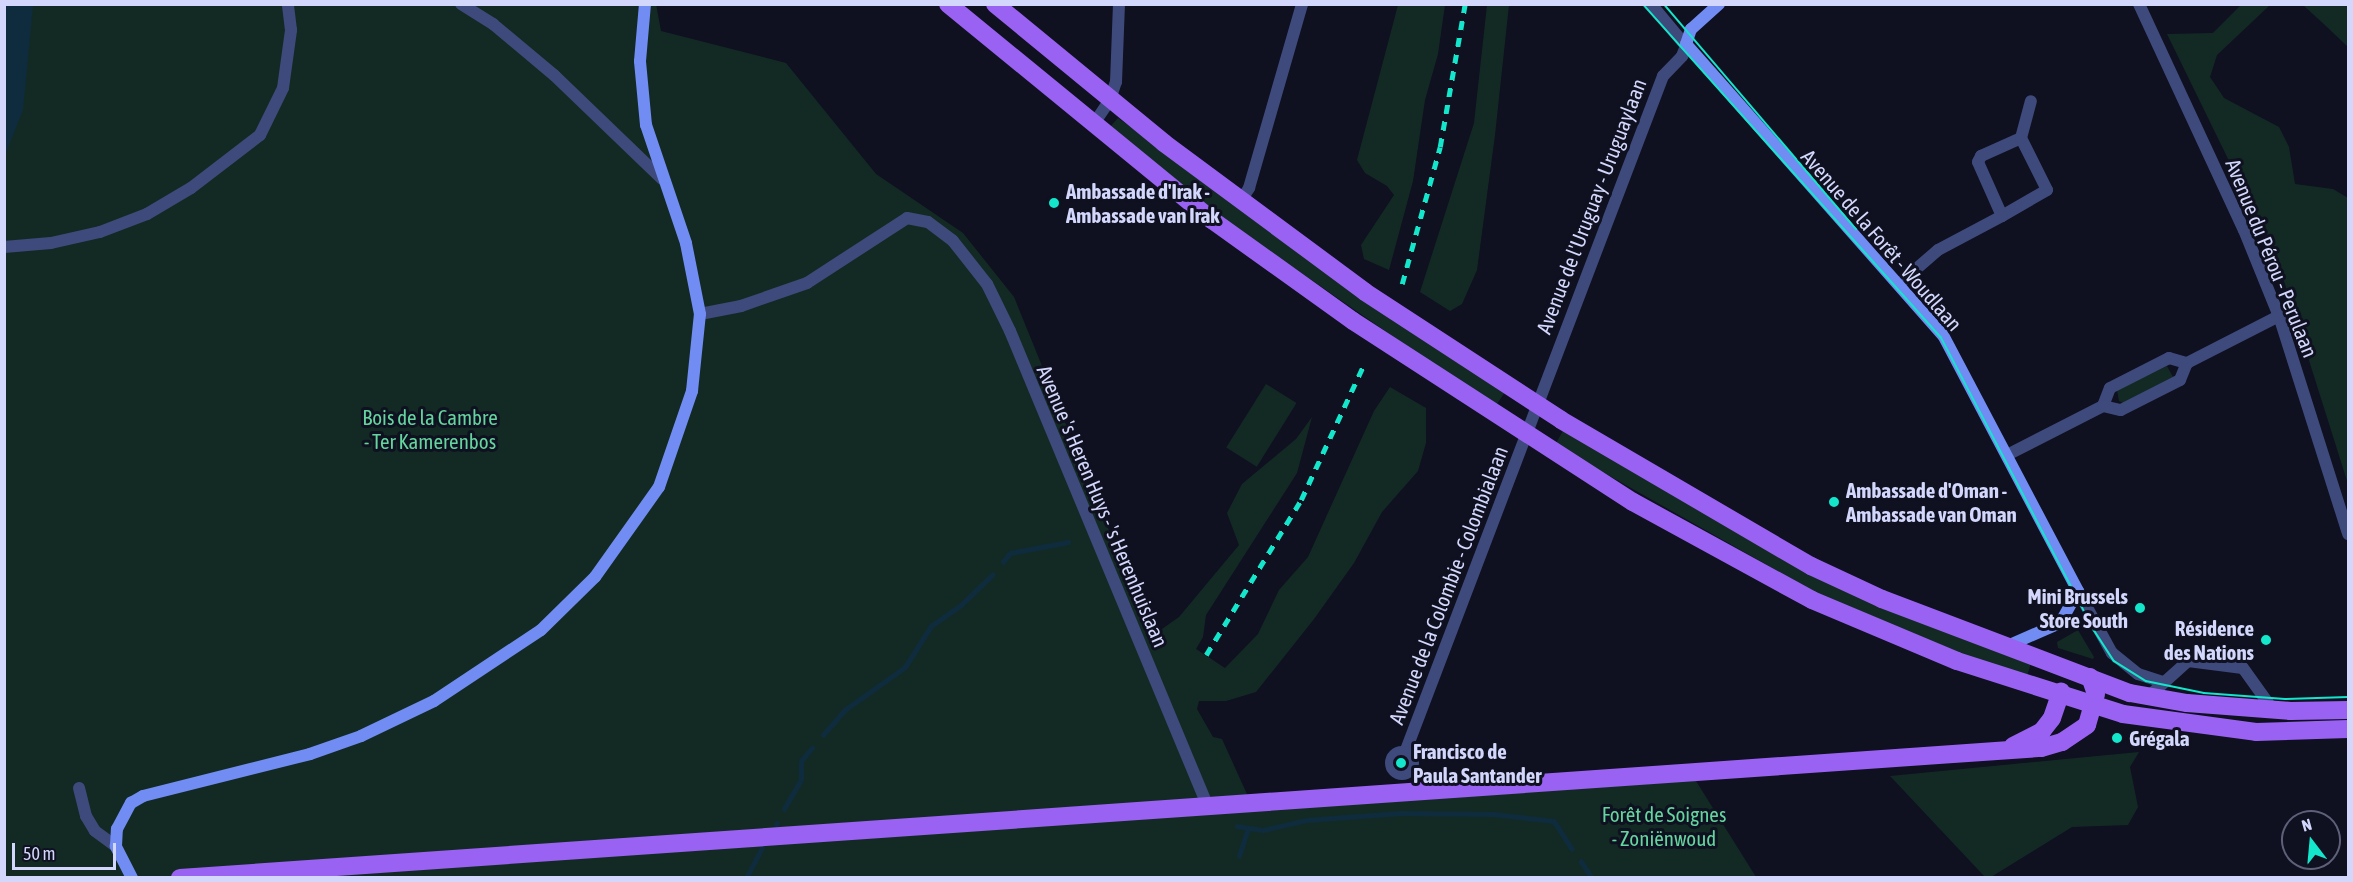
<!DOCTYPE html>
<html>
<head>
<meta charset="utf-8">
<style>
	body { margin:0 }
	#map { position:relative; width:2353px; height:882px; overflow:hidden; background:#0f1020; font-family:"Asap Condensed",sans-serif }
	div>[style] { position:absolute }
	.green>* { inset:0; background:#132a24; transform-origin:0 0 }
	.water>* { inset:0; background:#0f2c3f }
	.stream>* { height:4.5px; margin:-2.25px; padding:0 2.25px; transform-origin:2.25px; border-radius:2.25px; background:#0f2c3f }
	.street>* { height:12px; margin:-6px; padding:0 6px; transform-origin:6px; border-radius:6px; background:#3e4a7c }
	.street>.ring { margin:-6px; padding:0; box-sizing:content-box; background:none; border:12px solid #3e4a7c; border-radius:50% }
	.secondary>* { height:12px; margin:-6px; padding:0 6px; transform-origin:6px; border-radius:6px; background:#718df3 }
	.primary>* { height:18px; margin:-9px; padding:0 9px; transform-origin:9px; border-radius:9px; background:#9a62f2 }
	.tram>* { height:1.5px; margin:-0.75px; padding:0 0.75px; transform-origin:0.75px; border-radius:0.75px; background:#13e6ca }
	.rail>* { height:4.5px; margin-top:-2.25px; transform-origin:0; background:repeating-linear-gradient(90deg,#13e6ca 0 9px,transparent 0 17px) }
	.dots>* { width:16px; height:16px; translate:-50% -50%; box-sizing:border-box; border:3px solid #0f1020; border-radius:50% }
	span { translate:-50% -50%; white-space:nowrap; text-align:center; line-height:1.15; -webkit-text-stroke:6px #0f1020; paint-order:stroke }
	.poi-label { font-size:21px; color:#d2d7fb; font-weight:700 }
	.left { translate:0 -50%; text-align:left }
	.right { translate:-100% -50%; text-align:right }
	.street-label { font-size:21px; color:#d2d7fb }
	.park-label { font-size:21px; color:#64d59e }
	.frame { position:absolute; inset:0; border:6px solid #d2d7fb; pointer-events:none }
	.north { position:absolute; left:2281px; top:810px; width:60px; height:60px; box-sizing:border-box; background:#0f1020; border:2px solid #5d6078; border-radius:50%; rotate:344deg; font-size:16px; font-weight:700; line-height:24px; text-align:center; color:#d2d7fb }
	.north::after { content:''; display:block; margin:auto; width:21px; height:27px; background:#13e6ca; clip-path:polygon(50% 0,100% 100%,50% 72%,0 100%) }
	.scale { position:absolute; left:12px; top:843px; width:104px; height:27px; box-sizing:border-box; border:3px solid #d2d7fb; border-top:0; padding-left:8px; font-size:18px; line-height:21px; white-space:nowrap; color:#d2d7fb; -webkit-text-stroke:4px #0f1020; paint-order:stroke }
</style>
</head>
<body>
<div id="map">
	<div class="green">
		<div style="clip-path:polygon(656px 4px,661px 31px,786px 63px,876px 174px,963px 233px,1014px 297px,1152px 636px,1179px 617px,1239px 545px,1227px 513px,1242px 484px,1296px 439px,1312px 417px,1297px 473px,1206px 615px,1203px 637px,1196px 649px,1225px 668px,1258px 634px,1279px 590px,1308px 557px,1374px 411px,1390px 387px,1426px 408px,1426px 443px,1418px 471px,1382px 512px,1354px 563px,1314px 619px,1256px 692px,1226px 701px,1199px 701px,1197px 709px,1213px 737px,1222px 739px,1251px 803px,1691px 773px,1756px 877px,5px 878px,5px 5px)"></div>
		<div style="clip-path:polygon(1398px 5px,1445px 5px,1438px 54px,1425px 100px,1413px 181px,1389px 270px,1364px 259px,1361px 245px,1394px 195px,1387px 186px,1365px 173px,1357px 160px)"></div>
		<div style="clip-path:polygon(1487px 5px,1509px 5px,1495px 135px,1477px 270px,1462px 304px,1450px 311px,1420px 292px,1474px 123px)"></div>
		<div style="clip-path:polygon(2241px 5px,2270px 5px,2217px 55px,2210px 77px,2224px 98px,2279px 127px,2289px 147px,2295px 184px,2333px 189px,2348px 198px,2348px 484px,2277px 259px,2167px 34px,2213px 33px)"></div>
		<div style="clip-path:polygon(2303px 5px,2348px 5px,2348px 47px,2327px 27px)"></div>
		<div style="clip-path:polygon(1118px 118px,1505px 392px,1495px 407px,1212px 211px,1110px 127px)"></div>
		<div style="clip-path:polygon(2167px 366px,2173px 377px,2123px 403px,2119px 401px,2117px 390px)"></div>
		<div style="left:1266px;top:384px;width:36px;height:75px;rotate:32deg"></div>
		<div style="clip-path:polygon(1564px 429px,1643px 478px,2031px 663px,2027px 676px,1927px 643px,1845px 609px,1555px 445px)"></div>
		<div style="clip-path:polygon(2078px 630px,2094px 657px,2093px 659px,2058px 648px,2057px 642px)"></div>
		<div style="clip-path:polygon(2139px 752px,2130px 767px,2138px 807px,2128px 825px,2072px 827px,1991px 877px,1985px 877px,1890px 776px)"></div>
	</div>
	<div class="water">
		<div style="clip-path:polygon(5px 4px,33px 5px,23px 110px,5px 155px)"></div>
	</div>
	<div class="stream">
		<div style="left:1003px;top:562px;width:11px;rotate:-52deg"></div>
		<div style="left:1010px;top:553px;width:59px;rotate:-10.7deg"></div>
		<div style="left:823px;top:735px;width:35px;rotate:-49deg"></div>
		<div style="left:846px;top:709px;width:72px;rotate:-35.4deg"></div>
		<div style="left:905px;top:667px;width:49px;rotate:-57.6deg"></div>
		<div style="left:931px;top:626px;width:38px;rotate:-35deg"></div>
		<div style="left:962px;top:604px;width:42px;rotate:-44deg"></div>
		<div style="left:784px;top:809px;width:34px;rotate:-60deg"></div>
		<div style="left:801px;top:779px;width:18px;rotate:-90deg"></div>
		<div style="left:801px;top:761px;width:17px;rotate:-50deg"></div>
		<div style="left:776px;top:824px;width:1px;rotate:-45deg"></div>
		<div style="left:1237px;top:826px;width:26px;rotate:9deg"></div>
		<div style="left:1263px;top:830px;width:45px;rotate:-12.8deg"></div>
		<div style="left:1307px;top:820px;width:93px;rotate:-4.3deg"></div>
		<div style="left:1400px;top:813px;width:93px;rotate:0.6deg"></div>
		<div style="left:1493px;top:814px;width:61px;rotate:6.5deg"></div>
		<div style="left:1554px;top:821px;width:33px;rotate:57deg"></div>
		<div style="left:1239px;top:856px;width:29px;rotate:-72deg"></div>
		<div style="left:1581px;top:861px;width:20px;rotate:57deg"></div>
		<div style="left:746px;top:878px;width:34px;rotate:-62deg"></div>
	</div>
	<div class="street">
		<div style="left:461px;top:4px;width:38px;rotate:32deg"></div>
		<div style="left:493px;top:24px;width:80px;rotate:39.9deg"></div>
		<div style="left:554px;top:75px;width:150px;rotate:43.9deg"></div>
		<div style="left:2139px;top:4px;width:249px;rotate:65.1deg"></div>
		<div style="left:2244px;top:230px;width:93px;rotate:67.9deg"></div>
		<div style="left:2279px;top:316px;width:229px;rotate:72.4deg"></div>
		<div style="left:1093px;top:125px;width:30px;rotate:-56deg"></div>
		<div style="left:1110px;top:100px;width:19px;rotate:-72deg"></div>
		<div style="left:1116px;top:82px;width:78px;rotate:-87.8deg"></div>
		<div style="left:2021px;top:138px;width:58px;rotate:63.4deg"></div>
		<div style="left:2047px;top:190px;width:52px;rotate:150deg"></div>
		<div style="left:2002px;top:216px;width:59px;rotate:-114deg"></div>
		<div style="left:1978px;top:162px;width:7px;rotate:-63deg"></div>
		<div style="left:1981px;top:156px;width:44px;rotate:-24.2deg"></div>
		<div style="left:2021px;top:138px;width:38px;rotate:-75deg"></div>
		<div style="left:1240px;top:202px;width:17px;rotate:-57deg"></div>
		<div style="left:1249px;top:188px;width:191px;rotate:-73.9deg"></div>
		<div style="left:4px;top:247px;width:47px;rotate:-4.9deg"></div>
		<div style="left:51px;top:243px;width:50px;rotate:-12.7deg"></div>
		<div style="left:100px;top:232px;width:50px;rotate:-21deg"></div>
		<div style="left:147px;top:214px;width:51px;rotate:-30.6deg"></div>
		<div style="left:191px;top:188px;width:87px;rotate:-37.5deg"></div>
		<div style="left:260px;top:135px;width:52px;rotate:-63.9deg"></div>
		<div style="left:283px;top:88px;width:59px;rotate:-82.1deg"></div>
		<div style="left:291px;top:30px;width:26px;rotate:-97deg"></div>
		<div style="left:1900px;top:283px;width:50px;rotate:-41deg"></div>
		<div style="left:1938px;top:250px;width:72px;rotate:-28deg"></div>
		<div style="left:700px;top:314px;width:42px;rotate:-11deg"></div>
		<div style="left:741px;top:306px;width:70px;rotate:-19.2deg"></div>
		<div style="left:807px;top:283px;width:119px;rotate:-33deg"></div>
		<div style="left:907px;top:218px;width:21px;rotate:11deg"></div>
		<div style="left:928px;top:222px;width:31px;rotate:37deg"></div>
		<div style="left:953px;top:241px;width:55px;rotate:51.7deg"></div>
		<div style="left:987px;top:284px;width:52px;rotate:63.9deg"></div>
		<div style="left:1010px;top:331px;width:516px;rotate:67.41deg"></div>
		<div style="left:2103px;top:406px;width:19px;rotate:-69deg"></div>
		<div style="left:2110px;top:388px;width:66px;rotate:-27deg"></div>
		<div style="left:2169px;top:358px;width:19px;rotate:16deg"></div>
		<div style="left:2007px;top:455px;width:108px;rotate:-27deg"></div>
		<div style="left:2103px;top:406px;width:18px;rotate:13deg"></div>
		<div style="left:2121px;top:410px;width:66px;rotate:-27deg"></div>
		<div style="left:2180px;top:380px;width:18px;rotate:-68deg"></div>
		<div style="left:2187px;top:363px;width:103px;rotate:-27.1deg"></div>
		<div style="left:2078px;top:591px;width:71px;rotate:61.3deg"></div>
		<div style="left:2112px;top:653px;width:33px;rotate:39deg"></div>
		<div style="left:2138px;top:674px;width:26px;rotate:18deg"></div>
		<div style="left:2148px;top:697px;width:54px;rotate:-42deg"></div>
		<div style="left:2188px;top:661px;width:55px;rotate:7.3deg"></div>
		<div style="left:2243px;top:668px;width:52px;rotate:54.5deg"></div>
		<div style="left:1406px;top:750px;width:721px;rotate:-69.13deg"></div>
		<div style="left:1663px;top:76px;width:28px;rotate:-46deg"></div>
		<div style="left:1682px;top:56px;width:11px;rotate:-68deg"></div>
		<div style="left:1686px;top:46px;width:55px;rotate:-129.8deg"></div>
		<div class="ring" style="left:1391px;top:752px;width:10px;height:10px"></div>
		<div style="left:79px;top:788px;width:29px;rotate:76deg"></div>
		<div style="left:86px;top:816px;width:17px;rotate:59deg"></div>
		<div style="left:95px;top:831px;width:26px;rotate:36deg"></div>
	</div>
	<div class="secondary">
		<div style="left:1719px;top:4px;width:38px;rotate:138deg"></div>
		<div style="left:1691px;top:29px;width:16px;rotate:108deg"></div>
		<div style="left:1686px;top:44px;width:388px;rotate:48.6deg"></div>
		<div style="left:1943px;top:335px;width:289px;rotate:62.2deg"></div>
		<div style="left:2078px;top:591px;width:37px;rotate:119deg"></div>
		<div style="left:2060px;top:623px;width:58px;rotate:156.5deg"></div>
		<div style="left:132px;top:878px;width:36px;rotate:-117deg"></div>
		<div style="left:116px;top:846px;width:17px;rotate:-87deg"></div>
		<div style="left:117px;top:829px;width:30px;rotate:-62deg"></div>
		<div style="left:131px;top:803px;width:14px;rotate:-30deg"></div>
		<div style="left:143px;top:796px;width:172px;rotate:-14.1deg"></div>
		<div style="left:310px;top:754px;width:54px;rotate:-19.4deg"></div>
		<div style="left:361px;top:736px;width:81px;rotate:-25.6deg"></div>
		<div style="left:434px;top:701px;width:128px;rotate:-33.6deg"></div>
		<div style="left:541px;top:630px;width:76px;rotate:-44.5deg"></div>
		<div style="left:595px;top:577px;width:110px;rotate:-54.6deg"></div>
		<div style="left:659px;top:487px;width:102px;rotate:-71deg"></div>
		<div style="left:692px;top:391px;width:77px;rotate:-84.1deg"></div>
		<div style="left:700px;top:314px;width:72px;rotate:-101.2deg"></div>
		<div style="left:686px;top:243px;width:125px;rotate:-108.7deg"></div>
		<div style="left:646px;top:125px;width:64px;rotate:-95.4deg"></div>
		<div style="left:640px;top:61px;width:57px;rotate:-85deg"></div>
	</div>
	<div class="primary">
		<div style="left:948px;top:4px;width:341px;rotate:39.3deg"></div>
		<div style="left:1212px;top:220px;width:173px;rotate:35.6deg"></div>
		<div style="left:1353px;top:321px;width:333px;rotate:32.9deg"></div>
		<div style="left:1633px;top:502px;width:204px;rotate:28.7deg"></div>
		<div style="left:1812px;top:600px;width:157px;rotate:22.8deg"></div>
		<div style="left:1957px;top:661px;width:174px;rotate:17.7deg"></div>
		<div style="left:2123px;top:714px;width:134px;rotate:7.7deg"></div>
		<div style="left:2256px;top:732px;width:92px;rotate:-1.9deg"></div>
		<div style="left:995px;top:4px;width:219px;rotate:39.4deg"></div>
		<div style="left:1164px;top:143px;width:250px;rotate:36.5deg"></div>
		<div style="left:1365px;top:292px;width:234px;rotate:33.1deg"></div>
		<div style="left:1561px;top:420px;width:290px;rotate:30.3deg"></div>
		<div style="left:1811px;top:566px;width:78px;rotate:24.9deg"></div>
		<div style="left:1882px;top:599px;width:265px;rotate:20.8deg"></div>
		<div style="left:2130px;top:693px;width:58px;rotate:10deg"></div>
		<div style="left:2187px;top:703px;width:104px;rotate:4.4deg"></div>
		<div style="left:2291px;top:711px;width:57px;rotate:-1deg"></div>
		<div style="left:2013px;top:746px;width:33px;rotate:-27deg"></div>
		<div style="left:2042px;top:731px;width:16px;rotate:-52deg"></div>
		<div style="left:2052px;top:718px;width:28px;rotate:-71deg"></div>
		<div style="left:180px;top:878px;width:1866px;rotate:-4deg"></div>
		<div style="left:2041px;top:748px;width:22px;rotate:-16deg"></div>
		<div style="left:2062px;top:742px;width:30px;rotate:-34deg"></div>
		<div style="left:2087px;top:725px;width:32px;rotate:-74deg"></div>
		<div style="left:2096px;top:694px;width:18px;rotate:-109deg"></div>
	</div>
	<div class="tram">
		<div style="left:1643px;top:4px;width:447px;rotate:48.2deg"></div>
		<div style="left:1941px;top:337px;width:331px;rotate:62.4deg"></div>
		<div style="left:2094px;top:630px;width:37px;rotate:57deg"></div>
		<div style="left:2114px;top:661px;width:38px;rotate:32deg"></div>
		<div style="left:2146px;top:681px;width:59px;rotate:11.7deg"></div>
		<div style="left:2204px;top:693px;width:81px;rotate:4.2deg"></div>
		<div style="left:2285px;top:699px;width:63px;rotate:-1.8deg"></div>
		<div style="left:1664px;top:4px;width:296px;rotate:49.5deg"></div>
	</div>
	<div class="rail">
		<div style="left:1402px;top:284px;width:142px;rotate:-74.5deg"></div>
		<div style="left:1440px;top:147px;width:145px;rotate:-80.1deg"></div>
		<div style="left:1206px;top:655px;width:182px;rotate:-58.5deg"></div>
		<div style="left:1301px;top:500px;width:152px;rotate:-65.1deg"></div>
	</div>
	<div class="dots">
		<div style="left:1054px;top:203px;background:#13e6ca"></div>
		<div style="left:1834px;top:502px;background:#13e6ca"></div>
		<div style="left:2140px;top:608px;background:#13e6ca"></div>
		<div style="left:2266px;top:640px;background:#13e6ca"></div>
		<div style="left:2117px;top:738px;background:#13e6ca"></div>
		<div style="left:1401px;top:763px;background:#13e6ca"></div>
	</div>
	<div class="poi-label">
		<span class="left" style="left:1066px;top:203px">Ambassade d'Irak -<br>Ambassade van Irak</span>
		<span class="left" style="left:1846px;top:502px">Ambassade d'Oman -<br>Ambassade van Oman</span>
		<span class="right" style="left:2128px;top:608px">Mini Brussels<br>Store South</span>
		<span class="right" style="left:2254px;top:640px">Résidence<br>des Nations</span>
		<span class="left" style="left:2129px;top:738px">Grégala</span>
		<span class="left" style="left:1413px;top:763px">Francisco de<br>Paula Santander</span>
	</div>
	<div class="street-label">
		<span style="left:1591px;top:206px;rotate:-69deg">Avenue de l'Uruguay - Uruguaylaan</span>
		<span style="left:1882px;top:240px;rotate:49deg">Avenue de la Forêt - Woudlaan</span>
		<span style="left:2272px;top:258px;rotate:68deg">Avenue du Pérou - Perulaan</span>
		<span style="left:1103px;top:506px;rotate:67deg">Avenue 's Heren Huys - 's Herenhuislaan</span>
		<span style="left:1448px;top:585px;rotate:-69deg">Avenue de la Colombie - Colombialaan</span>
	</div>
	<div class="park-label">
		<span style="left:430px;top:429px">Bois de la Cambre<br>- Ter Kamerenbos</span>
		<span style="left:1664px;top:826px">Forêt de Soignes<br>- Zoniënwoud</span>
	</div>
	<div class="frame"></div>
	<div class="north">N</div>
	<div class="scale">50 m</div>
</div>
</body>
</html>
